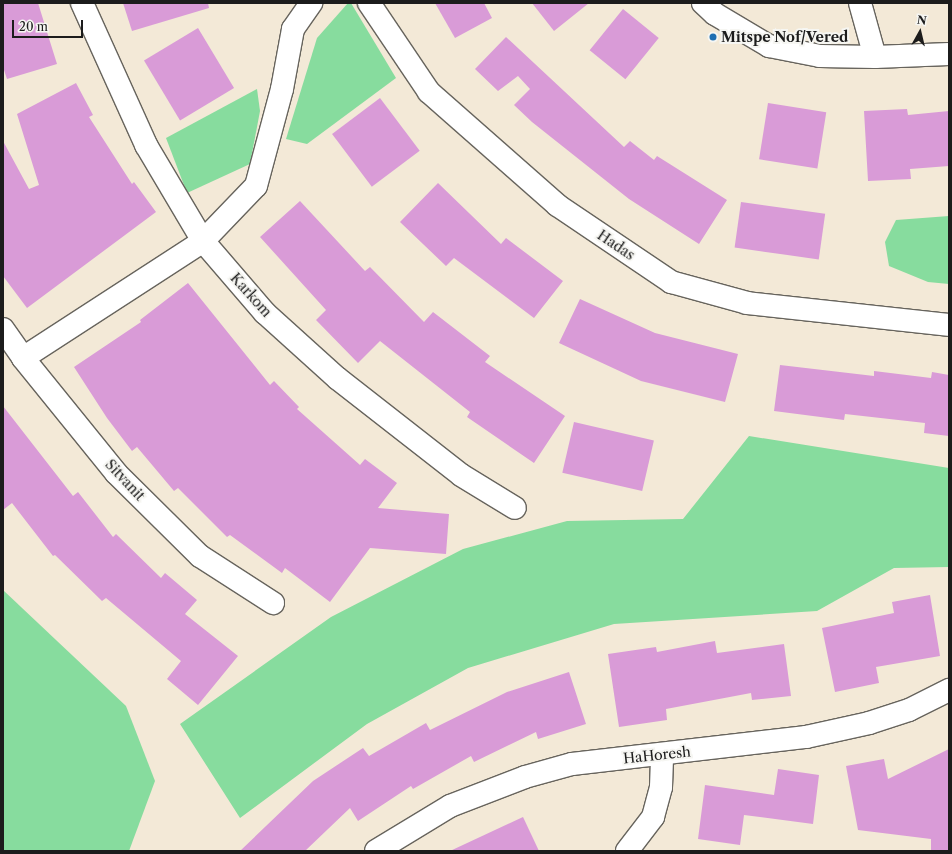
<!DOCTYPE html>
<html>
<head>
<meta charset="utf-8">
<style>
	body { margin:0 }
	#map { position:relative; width:952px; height:854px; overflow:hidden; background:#f3e9d7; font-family:"Libre Caslon Text",serif }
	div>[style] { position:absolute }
	.green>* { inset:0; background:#87dc9e }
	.building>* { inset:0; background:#d99bd7; transform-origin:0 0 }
	.roads { filter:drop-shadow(1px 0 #67645d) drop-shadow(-1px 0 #67645d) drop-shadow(0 1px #67645d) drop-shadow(0 -1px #67645d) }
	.street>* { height:22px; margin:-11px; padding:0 11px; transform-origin:11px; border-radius:11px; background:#fff }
	.dots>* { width:11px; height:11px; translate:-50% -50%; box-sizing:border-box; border:2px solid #f6f6f2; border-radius:50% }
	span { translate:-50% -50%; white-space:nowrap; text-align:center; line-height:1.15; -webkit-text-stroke:4px #f6f6f2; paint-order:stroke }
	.poi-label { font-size:14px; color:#1c1c1c; font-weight:700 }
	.left { translate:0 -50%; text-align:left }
	.street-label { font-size:14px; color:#1c1c1c }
	.frame { position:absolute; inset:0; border:4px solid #1c1c1c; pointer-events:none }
	.north { position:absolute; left:900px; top:12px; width:40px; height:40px; -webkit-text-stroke:3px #f6f6f2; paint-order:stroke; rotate:8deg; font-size:11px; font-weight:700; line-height:16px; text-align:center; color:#1c1c1c }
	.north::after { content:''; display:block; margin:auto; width:14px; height:18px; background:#1c1c1c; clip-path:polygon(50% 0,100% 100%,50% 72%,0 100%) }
	.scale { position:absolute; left:12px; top:20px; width:71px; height:18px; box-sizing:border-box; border:2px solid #1c1c1c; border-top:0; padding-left:5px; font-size:12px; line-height:14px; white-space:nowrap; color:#1c1c1c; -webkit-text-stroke:3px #f6f6f2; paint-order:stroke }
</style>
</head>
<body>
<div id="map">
	<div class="green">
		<div style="clip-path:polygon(348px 3px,351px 3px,396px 78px,307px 144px,286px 139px,317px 38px)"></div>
		<div style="clip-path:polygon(257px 89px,260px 111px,250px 164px,187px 193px,166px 138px)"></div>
		<div style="clip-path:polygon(949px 216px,949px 284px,928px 282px,889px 266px,885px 242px,896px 220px)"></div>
		<div style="clip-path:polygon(749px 436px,949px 468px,949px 567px,894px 568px,817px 611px,614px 624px,468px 668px,367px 724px,240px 818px,180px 724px,331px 617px,463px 549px,567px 521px,683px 519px)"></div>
		<div style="clip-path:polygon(3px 590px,126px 706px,155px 781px,129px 851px,3px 851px)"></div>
	</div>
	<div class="building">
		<div style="clip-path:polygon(3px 3px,38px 3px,57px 64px,7px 79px,3px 67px)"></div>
		<div style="clip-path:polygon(123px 3px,208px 3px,209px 8px,132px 31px)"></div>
		<div style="clip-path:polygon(435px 3px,484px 3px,492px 18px,455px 38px)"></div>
		<div style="clip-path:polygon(532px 3px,589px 3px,554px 31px)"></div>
		<div style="left:623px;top:9px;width:46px;height:53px;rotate:39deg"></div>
		<div style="left:198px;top:28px;width:70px;height:63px;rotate:59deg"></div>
		<div style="clip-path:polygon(506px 37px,624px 147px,630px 141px,654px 160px,657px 156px,727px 200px,699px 244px,629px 199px,532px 122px,514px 105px,530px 89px,518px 76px,498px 91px,475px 69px)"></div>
		<div style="clip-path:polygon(76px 83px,93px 115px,89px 117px,132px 184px,134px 182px,156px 212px,27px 308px,3px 276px,3px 141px,29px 189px,39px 185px,17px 114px)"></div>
		<div style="left:380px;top:98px;width:66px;height:60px;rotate:53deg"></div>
		<div style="left:768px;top:103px;width:59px;height:57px;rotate:9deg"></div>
		<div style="clip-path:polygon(907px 109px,908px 115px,949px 111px,949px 166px,910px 169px,911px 179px,868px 181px,864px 111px)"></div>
		<div style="clip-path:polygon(438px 183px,501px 244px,506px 238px,563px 281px,534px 318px,454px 258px,446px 266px,400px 222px)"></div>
		<div style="clip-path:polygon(300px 201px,365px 271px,370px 267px,424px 322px,433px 312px,490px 356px,485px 362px,565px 416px,534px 463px,467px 417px,470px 412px,380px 341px,358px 363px,316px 320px,326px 310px,260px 237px)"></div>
		<div style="left:741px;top:202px;width:85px;height:46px;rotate:8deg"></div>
		<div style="clip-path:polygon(188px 283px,270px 385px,274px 381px,299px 407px,297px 409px,360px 465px,365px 459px,397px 483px,378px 508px,449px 514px,446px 554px,370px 548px,330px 602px,285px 568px,282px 573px,230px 535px,227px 537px,178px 488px,174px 491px,137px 447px,132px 451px,107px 418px,74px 367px,141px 322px,140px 320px)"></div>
		<div style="clip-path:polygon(580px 299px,655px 333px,738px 354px,725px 402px,641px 381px,559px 343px)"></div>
		<div style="clip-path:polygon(780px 365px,874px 376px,874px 371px,931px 378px,932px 372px,949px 375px,949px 436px,924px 433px,925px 423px,845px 414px,844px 420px,774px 411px)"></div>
		<div style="clip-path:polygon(3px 406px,73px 496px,78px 492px,113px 537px,116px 534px,161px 578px,165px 573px,197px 600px,185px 614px,238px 656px,198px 705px,167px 679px,181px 661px,106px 598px,102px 601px,55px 555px,53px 556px,12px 503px,3px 510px)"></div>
		<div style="left:574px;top:422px;width:82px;height:52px;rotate:13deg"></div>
		<div style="clip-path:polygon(930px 595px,940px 656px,876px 667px,879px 683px,835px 692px,822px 628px,894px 613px,892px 602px)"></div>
		<div style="clip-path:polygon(715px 641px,717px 653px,784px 644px,791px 696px,752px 700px,751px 693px,666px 709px,667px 720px,619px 727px,608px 654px,656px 647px,657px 652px)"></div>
		<div style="clip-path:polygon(569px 672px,586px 724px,538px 739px,536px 732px,474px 762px,471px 756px,413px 789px,411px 786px,358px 821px,350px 808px,305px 851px,240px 851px,313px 781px,363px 748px,369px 756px,426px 723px,430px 730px,507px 692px)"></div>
		<div style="clip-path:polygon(949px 749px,949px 851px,931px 851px,931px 839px,858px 830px,846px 766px,884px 759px,888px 779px)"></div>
		<div style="clip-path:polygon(778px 769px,819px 775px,813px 824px,744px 815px,740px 845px,698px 839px,705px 785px,774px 795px)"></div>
		<div style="clip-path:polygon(523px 817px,539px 851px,450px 851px)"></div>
	</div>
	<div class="roads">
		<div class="street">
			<div style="left:82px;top:3px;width:156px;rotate:65.7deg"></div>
			<div style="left:146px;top:145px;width:112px;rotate:59.3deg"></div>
			<div style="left:203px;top:241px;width:95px;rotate:49.3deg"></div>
			<div style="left:265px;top:313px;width:97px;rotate:42.1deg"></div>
			<div style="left:337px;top:378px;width:157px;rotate:38deg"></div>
			<div style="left:461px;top:475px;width:63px;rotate:31.4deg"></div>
			<div style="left:369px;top:3px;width:107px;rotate:56deg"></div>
			<div style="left:429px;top:92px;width:171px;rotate:41.4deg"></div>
			<div style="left:557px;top:205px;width:138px;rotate:34deg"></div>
			<div style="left:671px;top:282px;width:79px;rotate:15.4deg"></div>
			<div style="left:747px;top:303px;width:203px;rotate:6.2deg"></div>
			<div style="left:703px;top:3px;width:16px;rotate:43deg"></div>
			<div style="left:715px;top:14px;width:63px;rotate:30.7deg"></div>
			<div style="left:769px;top:46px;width:52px;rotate:11.1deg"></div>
			<div style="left:820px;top:56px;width:55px;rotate:1deg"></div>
			<div style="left:875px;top:57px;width:74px;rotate:-2.3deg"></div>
			<div style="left:860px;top:3px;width:56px;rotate:74.5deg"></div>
			<div style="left:3px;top:329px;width:35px;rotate:55deg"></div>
			<div style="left:23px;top:358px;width:148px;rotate:51deg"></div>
			<div style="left:116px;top:473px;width:118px;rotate:44.7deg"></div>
			<div style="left:200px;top:556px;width:87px;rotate:32.8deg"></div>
			<div style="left:23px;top:358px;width:215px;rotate:-33deg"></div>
			<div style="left:203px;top:241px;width:76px;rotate:-46.1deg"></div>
			<div style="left:256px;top:186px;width:100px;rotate:-75deg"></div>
			<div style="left:282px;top:89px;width:61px;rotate:-79.6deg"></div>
			<div style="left:293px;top:29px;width:32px;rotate:-55deg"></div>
			<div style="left:376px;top:851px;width:87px;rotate:-31.3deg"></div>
			<div style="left:450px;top:806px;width:80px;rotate:-21.1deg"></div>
			<div style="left:525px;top:777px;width:49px;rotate:-15.5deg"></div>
			<div style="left:572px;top:764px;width:236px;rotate:-6.6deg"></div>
			<div style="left:806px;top:737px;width:65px;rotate:-12.5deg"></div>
			<div style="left:869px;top:723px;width:42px;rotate:-18deg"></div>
			<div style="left:909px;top:710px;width:45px;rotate:-26.6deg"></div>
			<div style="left:627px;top:851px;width:43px;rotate:-52.6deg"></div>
			<div style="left:653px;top:817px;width:31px;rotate:-75deg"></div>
			<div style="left:661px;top:787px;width:32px;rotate:-88deg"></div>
		</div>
	</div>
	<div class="dots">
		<div style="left:713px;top:37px;background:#1f6fb2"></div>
	</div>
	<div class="poi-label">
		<span class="left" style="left:721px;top:37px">Mitspe Nof/Vered</span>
	</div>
	<div class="street-label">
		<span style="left:616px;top:245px;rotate:34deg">Hadas</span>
		<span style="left:251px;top:295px;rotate:48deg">Karkom</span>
		<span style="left:125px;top:480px;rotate:47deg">Sitvanit</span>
		<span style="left:657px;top:755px;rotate:-6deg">HaHoresh</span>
	</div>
	<div class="frame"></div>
	<div class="north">N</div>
	<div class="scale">20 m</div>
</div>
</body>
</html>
